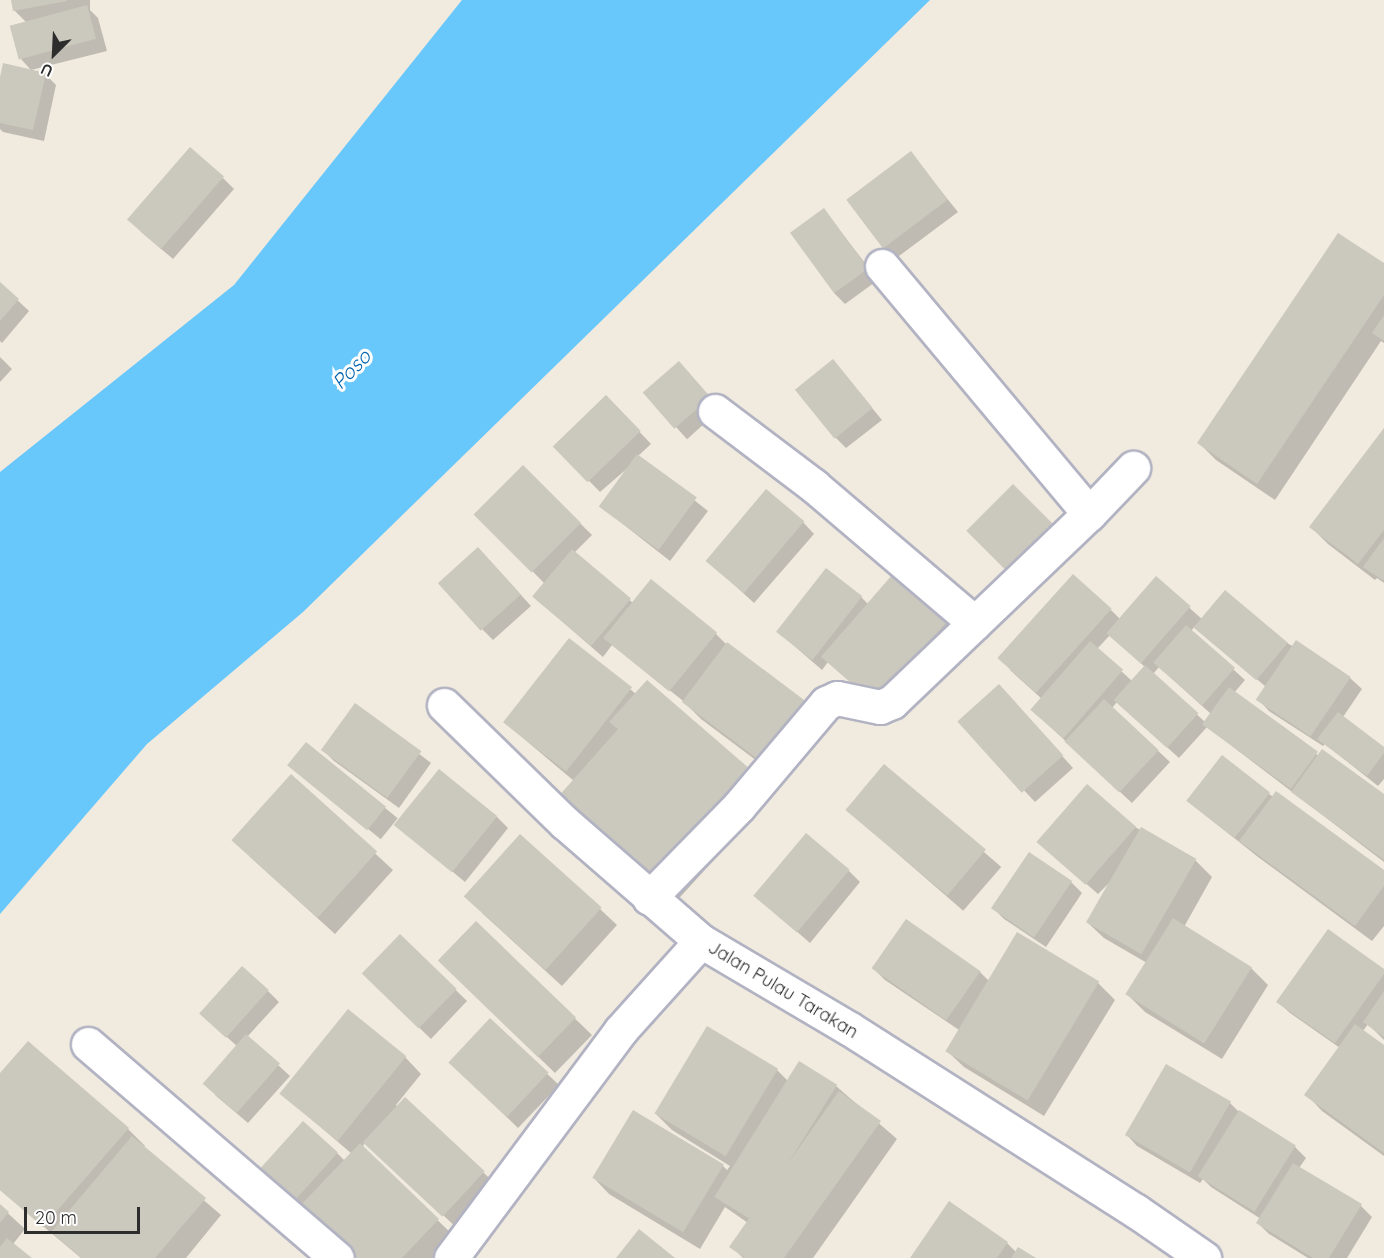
<!DOCTYPE html>
<html>
<head>
<meta charset="utf-8">
<style>
	body { margin:0 }
	#map { position:relative; width:1384px; height:1258px; overflow:hidden; background:#f0eadf; font-family:Quicksand,sans-serif }
	div>[style] { position:absolute }
	.water>* { inset:0; background:#68c7fb }
	.shadow>* { inset:0; background:#0003; transform-origin:0 0 }
	.building>* { inset:0; background:#cbc8bd; transform-origin:0 0 }
	.roads { filter:drop-shadow(2px 0 #b2b3c2) drop-shadow(-2px 0 #b2b3c2) drop-shadow(0 2px #b2b3c2) drop-shadow(0 -2px #b2b3c2) }
	.minor>* { height:33px; margin:-16.5px; padding:0 16.5px; transform-origin:16.5px; border-radius:16.5px; background:#fff }
	span { translate:-50% -50%; white-space:nowrap; text-align:center; line-height:1.15; -webkit-text-stroke:6px #fff; paint-order:stroke }
	.street-label { font-size:18px; color:#2d2d2d }
	.water-label { font-size:20px; color:#0063ae; font-style:italic }
	.north { position:absolute; left:24px; top:24px; width:60px; height:60px; -webkit-text-stroke:4px #fff; paint-order:stroke; rotate:204deg; font-size:16px; font-weight:700; line-height:24px; text-align:center; color:#2d2d2d }
	.north::after { content:''; display:block; margin:auto; width:21px; height:27px; background:#2d2d2d; clip-path:polygon(50% 0,100% 100%,50% 72%,0 100%) }
	.scale { position:absolute; left:24px; top:1207px; width:116px; height:27px; box-sizing:border-box; border:3px solid #2d2d2d; border-top:0; padding-left:8px; font-size:18px; line-height:21px; white-space:nowrap; color:#2d2d2d; -webkit-text-stroke:4px #fff; paint-order:stroke }
</style>
</head>
<body>
<div id="map">
	<div class="water">
		<div style="clip-path:polygon(462px 0,930px 0,303px 612px,147px 744px,0 914px,0 472px,234px 285px)"></div>
	</div>
	<div class="shadow">
		<div style="clip-path:polygon(12px 0,90px 0,90px 10px,98px 18px,107px 51px,31px 70px,20px 58px,26px 22px,14px 10px)"></div>
		<div style="clip-path:polygon(45px 74px,56px 85px,44px 141px,3px 132px,0 129px,0 84px)"></div>
		<div style="clip-path:polygon(910px 153px,958px 212px,895px 259px,884px 248px)"></div>
		<div style="clip-path:polygon(223px 178px,234px 189px,173px 259px,140px 231px)"></div>
		<div style="clip-path:polygon(824px 210px,878px 280px,845px 304px,834px 293px)"></div>
		<div style="clip-path:polygon(1384px 265px,1384px 343px,1381px 341px,1275px 500px,1216px 460px,1199px 443px)"></div>
		<div style="clip-path:polygon(0 284px,29px 311px,2px 343px,0 341px)"></div>
		<div style="clip-path:polygon(0 357px,12px 369px,0 382px)"></div>
		<div style="clip-path:polygon(833px 361px,882px 420px,846px 448px,835px 437px)"></div>
		<div style="left:679px;top:363px;width:62px;height:45px;rotate:48deg"></div>
		<div style="clip-path:polygon(617px 408px,651px 444px,638px 456px,708px 511px,670px 561px,600px 506px,630px 466px,600px 492px,555px 446px)"></div>
		<div style="clip-path:polygon(1384px 431px,1384px 583px,1377px 578px,1375px 580px,1328px 544px,1311px 527px)"></div>
		<div style="clip-path:polygon(523px 467px,592px 535px,574px 553px,633px 603px,716px 634px,727px 645px,781px 779px,701px 719px,682px 700px,612px 645px,603px 657px,534px 597px,545px 584px,476px 514px)"></div>
		<div style="clip-path:polygon(803px 522px,814px 534px,754px 603px,707px 560px)"></div>
		<div style="clip-path:polygon(489px 560px,531px 606px,493px 640px,482px 629px)"></div>
		<div style="clip-path:polygon(899px 569px,969px 632px,893px 719px,828px 662px,822px 670px,777px 631px,861px 597px,868px 604px)"></div>
		<div style="clip-path:polygon(evenodd,1156px 578px,1203px 620px,1287px 643px,1350px 678px,1362px 689px,1343px 717px,1384px 749px,1384px 779px,1378px 786px,1325px 744px,1323px 746px,1269px 711px,1258px 699px,1266px 687px,1195px 626px,1191px 631px,1245px 680px,1234px 693px,1319px 756px,1384px 796px,1384px 862px,1207px 727px,1179px 758px,1117px 702px,1112px 708px,1170px 762px,1132px 803px,1044px 721px,1042px 699px,1010px 670px,1111px 610px,1120px 619px,1156px 578px,1110px 635px,1145px 667px,1132px 681px,1097px 649px,1110px 635px,1156px 578px,1159px 667px,1211px 714px,1205px 722px,1153px 674px,1159px 667px)"></div>
		<div style="clip-path:polygon(570px 640px,636px 694px,757px 777px,774px 794px,672px 906px,574px 781px,504px 722px)"></div>
		<div style="clip-path:polygon(1010px 698px,1073px 768px,1035px 802px,960px 722px)"></div>
		<div style="clip-path:polygon(356px 705px,431px 763px,399px 808px,334px 761px,323px 750px)"></div>
		<div style="left:306px;top:744px;width:118px;height:27px;rotate:39deg"></div>
		<div style="left:885px;top:766px;width:154px;height:58px;rotate:41deg"></div>
		<div style="clip-path:polygon(291px 776px,393px 870px,335px 934px,249px 856px)"></div>
		<div style="clip-path:polygon(1269px 794px,1384px 871px,1384px 926px,1372px 941px,1258px 857px,1188px 801px)"></div>
		<div style="clip-path:polygon(497px 817px,508px 828px,465px 882px,396px 825px)"></div>
		<div style="clip-path:polygon(1135px 827px,1196px 861px,1212px 877px,1184px 927px,1251px 968px,1268px 985px,1222px 1059px,1145px 1012px,1128px 995px,1147px 963px,1104px 938px,1087px 922px,1111px 881px,1098px 894px,1051px 853px)"></div>
		<div style="clip-path:polygon(849px 871px,860px 882px,810px 943px,756px 896px)"></div>
		<div style="clip-path:polygon(1071px 882px,1082px 893px,1046px 947px,1004px 919px,993px 908px)"></div>
		<div style="clip-path:polygon(600px 909px,617px 925px,562px 986px,482px 913px)"></div>
		<div style="clip-path:polygon(476px 923px,592px 1035px,555px 1073px,457px 978px)"></div>
		<div style="clip-path:polygon(1018px 934px,1098px 983px,1115px 1000px,1044px 1116px,964px 1067px,947px 1051px,959px 1030px,885px 980px,874px 969px,980px 972px,989px 981px)"></div>
		<div style="clip-path:polygon(400px 936px,467px 1001px,431px 1039px,375px 985px)"></div>
		<div style="clip-path:polygon(1384px 971px,1384px 1040px,1368px 1024px,1363px 1031px,1384px 1046px,1384px 1156px,1322px 1111px,1306px 1094px,1340px 1048px,1290px 1013px,1278px 1002px)"></div>
		<div style="clip-path:polygon(268px 991px,279px 1002px,247px 1037px,290px 1076px,248px 1123px,215px 1095px,237px 1046px,212px 1024px)"></div>
		<div style="clip-path:polygon(490px 1020px,559px 1085px,518px 1128px,462px 1074px)"></div>
		<div style="clip-path:polygon(405px 1057px,421px 1074px,396px 1105px,398px 1107px,405px 1099px,501px 1189px,461px 1232px,366px 1142px,362px 1147px,455px 1237px,435px 1258px,352px 1258px,268px 1186px,337px 1153px,345px 1161px,352px 1154px,281px 1093px)"></div>
		<div style="clip-path:polygon(777px 1070px,788px 1081px,836px 1086px,897px 1139px,813px 1258px,743px 1258px,731px 1246px,748px 1223px,725px 1207px,700px 1249px,609px 1194px,593px 1177px,723px 1166px,727px 1170px,730px 1166px,672px 1130px,655px 1113px)"></div>
		<div style="clip-path:polygon(0 1075px,128px 1129px,145px 1146px,143px 1148px,221px 1215px,186px 1258px,81px 1258px,0 1190px)"></div>
		<div style="clip-path:polygon(1230px 1103px,1239px 1112px,1295px 1147px,1306px 1158px,1299px 1168px,1361px 1206px,1372px 1217px,1347px 1258px,1308px 1258px,1269px 1234px,1258px 1223px,1261px 1219px,1211px 1187px,1203px 1179px,1200px 1183px,1137px 1146px,1126px 1134px)"></div>
		<div style="clip-path:polygon(0 1206px,25px 1229px,13px 1244px,30px 1258px,0 1258px)"></div>
		<div style="clip-path:polygon(1007px 1243px,1016px 1252px,1033px 1258px,912px 1258px)"></div>
	</div>
	<div class="building">
		<div style="clip-path:polygon(11px 0,67px 0,67px 1px,13px 11px)"></div>
		<div style="left:87px;top:5px;width:35px;height:80px;rotate:75deg"></div>
		<div style="clip-path:polygon(3px 63px,46px 73px,33px 130px,0 123px,0 77px)"></div>
		<div style="left:190px;top:147px;width:45px;height:96px;rotate:41deg"></div>
		<div style="left:911px;top:151px;width:61px;height:81px;rotate:53deg"></div>
		<div style="left:824px;top:208px;width:75px;height:42px;rotate:54deg"></div>
		<div style="clip-path:polygon(1338px 233px,1384px 263px,1384px 295px,1257px 484px,1197px 443px)"></div>
		<div style="clip-path:polygon(0 282px,19px 299px,0 321px)"></div>
		<div style="clip-path:polygon(1384px 315px,1384px 341px,1372px 333px)"></div>
		<div style="left:833px;top:359px;width:63px;height:49px;rotate:51deg"></div>
		<div style="left:679px;top:361px;width:48px;height:48px;rotate:49deg"></div>
		<div style="left:606px;top:395px;width:50px;height:74px;rotate:46deg"></div>
		<div style="clip-path:polygon(1384px 428px,1384px 530px,1358px 564px,1309px 527px)"></div>
		<div style="left:637px;top:454px;width:74px;height:65px;rotate:36deg"></div>
		<div style="left:523px;top:465px;width:82px;height:70px;rotate:45deg"></div>
		<div style="left:1013px;top:484px;width:65px;height:66px;rotate:45deg"></div>
		<div style="left:766px;top:489px;width:50px;height:94px;rotate:40deg"></div>
		<div style="clip-path:polygon(1384px 538px,1384px 581px,1363px 567px)"></div>
		<div style="left:478px;top:547px;width:64px;height:54px;rotate:48deg"></div>
		<div style="left:572px;top:549px;width:77px;height:62px;rotate:40deg"></div>
		<div style="left:899px;top:567px;width:72px;height:119px;rotate:41deg"></div>
		<div style="left:826px;top:568px;width:46px;height:81px;rotate:38deg"></div>
		<div style="left:1073px;top:574px;width:52px;height:113px;rotate:42deg"></div>
		<div style="left:1156px;top:576px;width:46px;height:76px;rotate:41deg"></div>
		<div style="left:651px;top:579px;width:85px;height:76px;rotate:39deg"></div>
		<div style="left:1225px;top:590px;width:82px;height:49px;rotate:40deg"></div>
		<div style="left:1186px;top:625px;width:65px;height:50px;rotate:41deg"></div>
		<div style="left:569px;top:638px;width:80px;height:107px;rotate:38deg"></div>
		<div style="left:1296px;top:640px;width:66px;height:72px;rotate:34deg"></div>
		<div style="left:1090px;top:641px;width:44px;height:91px;rotate:41deg"></div>
		<div style="left:727px;top:642px;width:101px;height:75px;rotate:37deg"></div>
		<div style="left:1145px;top:665px;width:72px;height:47px;rotate:42deg"></div>
		<div style="clip-path:polygon(647px 680px,758px 776px,654px 891px,550px 806px,618px 729px,609px 722px)"></div>
		<div style="left:999px;top:684px;width:96px;height:56px;rotate:48deg"></div>
		<div style="left:1229px;top:687px;width:110px;height:46px;rotate:36deg"></div>
		<div style="left:1104px;top:699px;width:75px;height:58px;rotate:43deg"></div>
		<div style="left:355px;top:703px;width:82px;height:58px;rotate:36deg"></div>
		<div style="clip-path:polygon(1338px 712px,1384px 747px,1384px 753px,1367px 776px,1317px 739px)"></div>
		<div style="left:306px;top:742px;width:103px;height:30px;rotate:39deg"></div>
		<div style="clip-path:polygon(1322px 749px,1384px 794px,1384px 860px,1291px 792px)"></div>
		<div style="left:1222px;top:755px;width:61px;height:58px;rotate:38deg"></div>
		<div style="left:884px;top:764px;width:133px;height:60px;rotate:40deg"></div>
		<div style="left:439px;top:769px;width:75px;height:72px;rotate:39deg"></div>
		<div style="left:291px;top:774px;width:116px;height:89px;rotate:42deg"></div>
		<div style="left:1087px;top:784px;width:65px;height:77px;rotate:41deg"></div>
		<div style="clip-path:polygon(1276px 791px,1384px 870px,1384px 886px,1355px 926px,1239px 841px)"></div>
		<div style="left:1141px;top:827px;width:64px;height:110px;rotate:30deg"></div>
		<div style="left:806px;top:833px;width:57px;height:82px;rotate:40deg"></div>
		<div style="left:520px;top:834px;width:110px;height:84px;rotate:42deg"></div>
		<div style="left:1029px;top:852px;width:52px;height:68px;rotate:34deg"></div>
		<div style="left:1173px;top:918px;width:93px;height:90px;rotate:32deg"></div>
		<div style="left:906px;top:919px;width:91px;height:60px;rotate:35deg"></div>
		<div style="left:476px;top:921px;width:139px;height:55px;rotate:44deg"></div>
		<div style="clip-path:polygon(1328px 929px,1384px 969px,1384px 974px,1335px 1043px,1276px 1002px)"></div>
		<div style="left:1017px;top:932px;width:96px;height:139px;rotate:31deg"></div>
		<div style="left:400px;top:934px;width:79px;height:55px;rotate:44deg"></div>
		<div style="left:242px;top:966px;width:36px;height:64px;rotate:42deg"></div>
		<div style="clip-path:polygon(1384px 991px,1384px 1037px,1363px 1022px)"></div>
		<div style="left:348px;top:1009px;width:75px;height:109px;rotate:39deg"></div>
		<div style="left:490px;top:1018px;width:80px;height:61px;rotate:43deg"></div>
		<div style="clip-path:polygon(1355px 1024px,1384px 1045px,1384px 1153px,1304px 1095px)"></div>
		<div style="left:707px;top:1026px;width:83px;height:102px;rotate:31deg"></div>
		<div style="left:246px;top:1034px;width:45px;height:66px;rotate:41deg"></div>
		<div style="clip-path:polygon(28px 1041px,129px 1128px,43px 1227px,0 1190px,0 1073px)"></div>
		<div style="left:799px;top:1061px;width:45px;height:160px;rotate:32deg"></div>
		<div style="left:1166px;top:1064px;width:75px;height:82px;rotate:30deg"></div>
		<div style="clip-path:polygon(839px 1091px,881px 1121px,784px 1258px,745px 1258px,729px 1247px)"></div>
		<div style="left:405px;top:1097px;width:109px;height:62px;rotate:43deg"></div>
		<div style="left:633px;top:1110px;width:106px;height:79px;rotate:31deg"></div>
		<div style="left:1239px;top:1110px;width:67px;height:78px;rotate:32deg"></div>
		<div style="left:303px;top:1121px;width:47px;height:72px;rotate:42deg"></div>
		<div style="clip-path:polygon(132px 1136px,206px 1198px,155px 1258px,82px 1258px,51px 1232px)"></div>
		<div style="clip-path:polygon(360px 1143px,439px 1219px,402px 1258px,350px 1258px,298px 1208px)"></div>
		<div style="clip-path:polygon(1293px 1163px,1362px 1204px,1329px 1258px,1313px 1258px,1256px 1223px)"></div>
		<div style="clip-path:polygon(949px 1201px,1008px 1242px,997px 1258px,910px 1258px)"></div>
		<div style="clip-path:polygon(0 1204px,9px 1212px,0 1223px)"></div>
		<div style="clip-path:polygon(639px 1229px,675px 1258px,616px 1258px)"></div>
		<div style="clip-path:polygon(7px 1238px,32px 1258px,0 1258px,0 1247px)"></div>
		<div style="clip-path:polygon(1018px 1247px,1036px 1258px,1011px 1258px)"></div>
	</div>
	<div class="roads">
		<div class="minor">
			<div style="left:882px;top:266px;width:323px;rotate:50.1deg"></div>
			<div style="left:715px;top:411px;width:124px;rotate:37.1deg"></div>
			<div style="left:814px;top:486px;width:211px;rotate:40.4deg"></div>
			<div style="left:444px;top:705px;width:168px;rotate:44.3deg"></div>
			<div style="left:564px;top:822px;width:181px;rotate:41deg"></div>
			<div style="left:649px;top:898px;width:129px;rotate:-45.6deg"></div>
			<div style="left:739px;top:806px;width:135px;rotate:-49.8deg"></div>
			<div style="left:826px;top:703px;width:12px;rotate:-24deg"></div>
			<div style="left:837px;top:698px;width:44px;rotate:11.8deg"></div>
			<div style="left:880px;top:707px;width:13px;rotate:-23deg"></div>
			<div style="left:892px;top:702px;width:272px;rotate:-43.7deg"></div>
			<div style="left:1089px;top:514px;width:64px;rotate:-46.3deg"></div>
			<div style="left:88px;top:1044px;width:328px;rotate:40.7deg"></div>
			<div style="left:451px;top:1258px;width:283px;rotate:-53.3deg"></div>
			<div style="left:620px;top:1031px;width:121px;rotate:-48deg"></div>
			<div style="left:701px;top:941px;width:173px;rotate:30.6deg"></div>
			<div style="left:850px;top:1029px;width:339px;rotate:32.5deg"></div>
			<div style="left:1136px;top:1211px;width:83px;rotate:34.7deg"></div>
		</div>
	</div>
	<div class="street-label">
		<span style="left:783px;top:990px;rotate:31deg">Jalan Pulau Tarakan</span>
	</div>
	<div class="water-label">
		<span style="left:351px;top:369px;rotate:-46deg">Poso</span>
	</div>
	<div class="north">U</div>
	<div class="scale">20 m</div>
</div>
</body>
</html>
